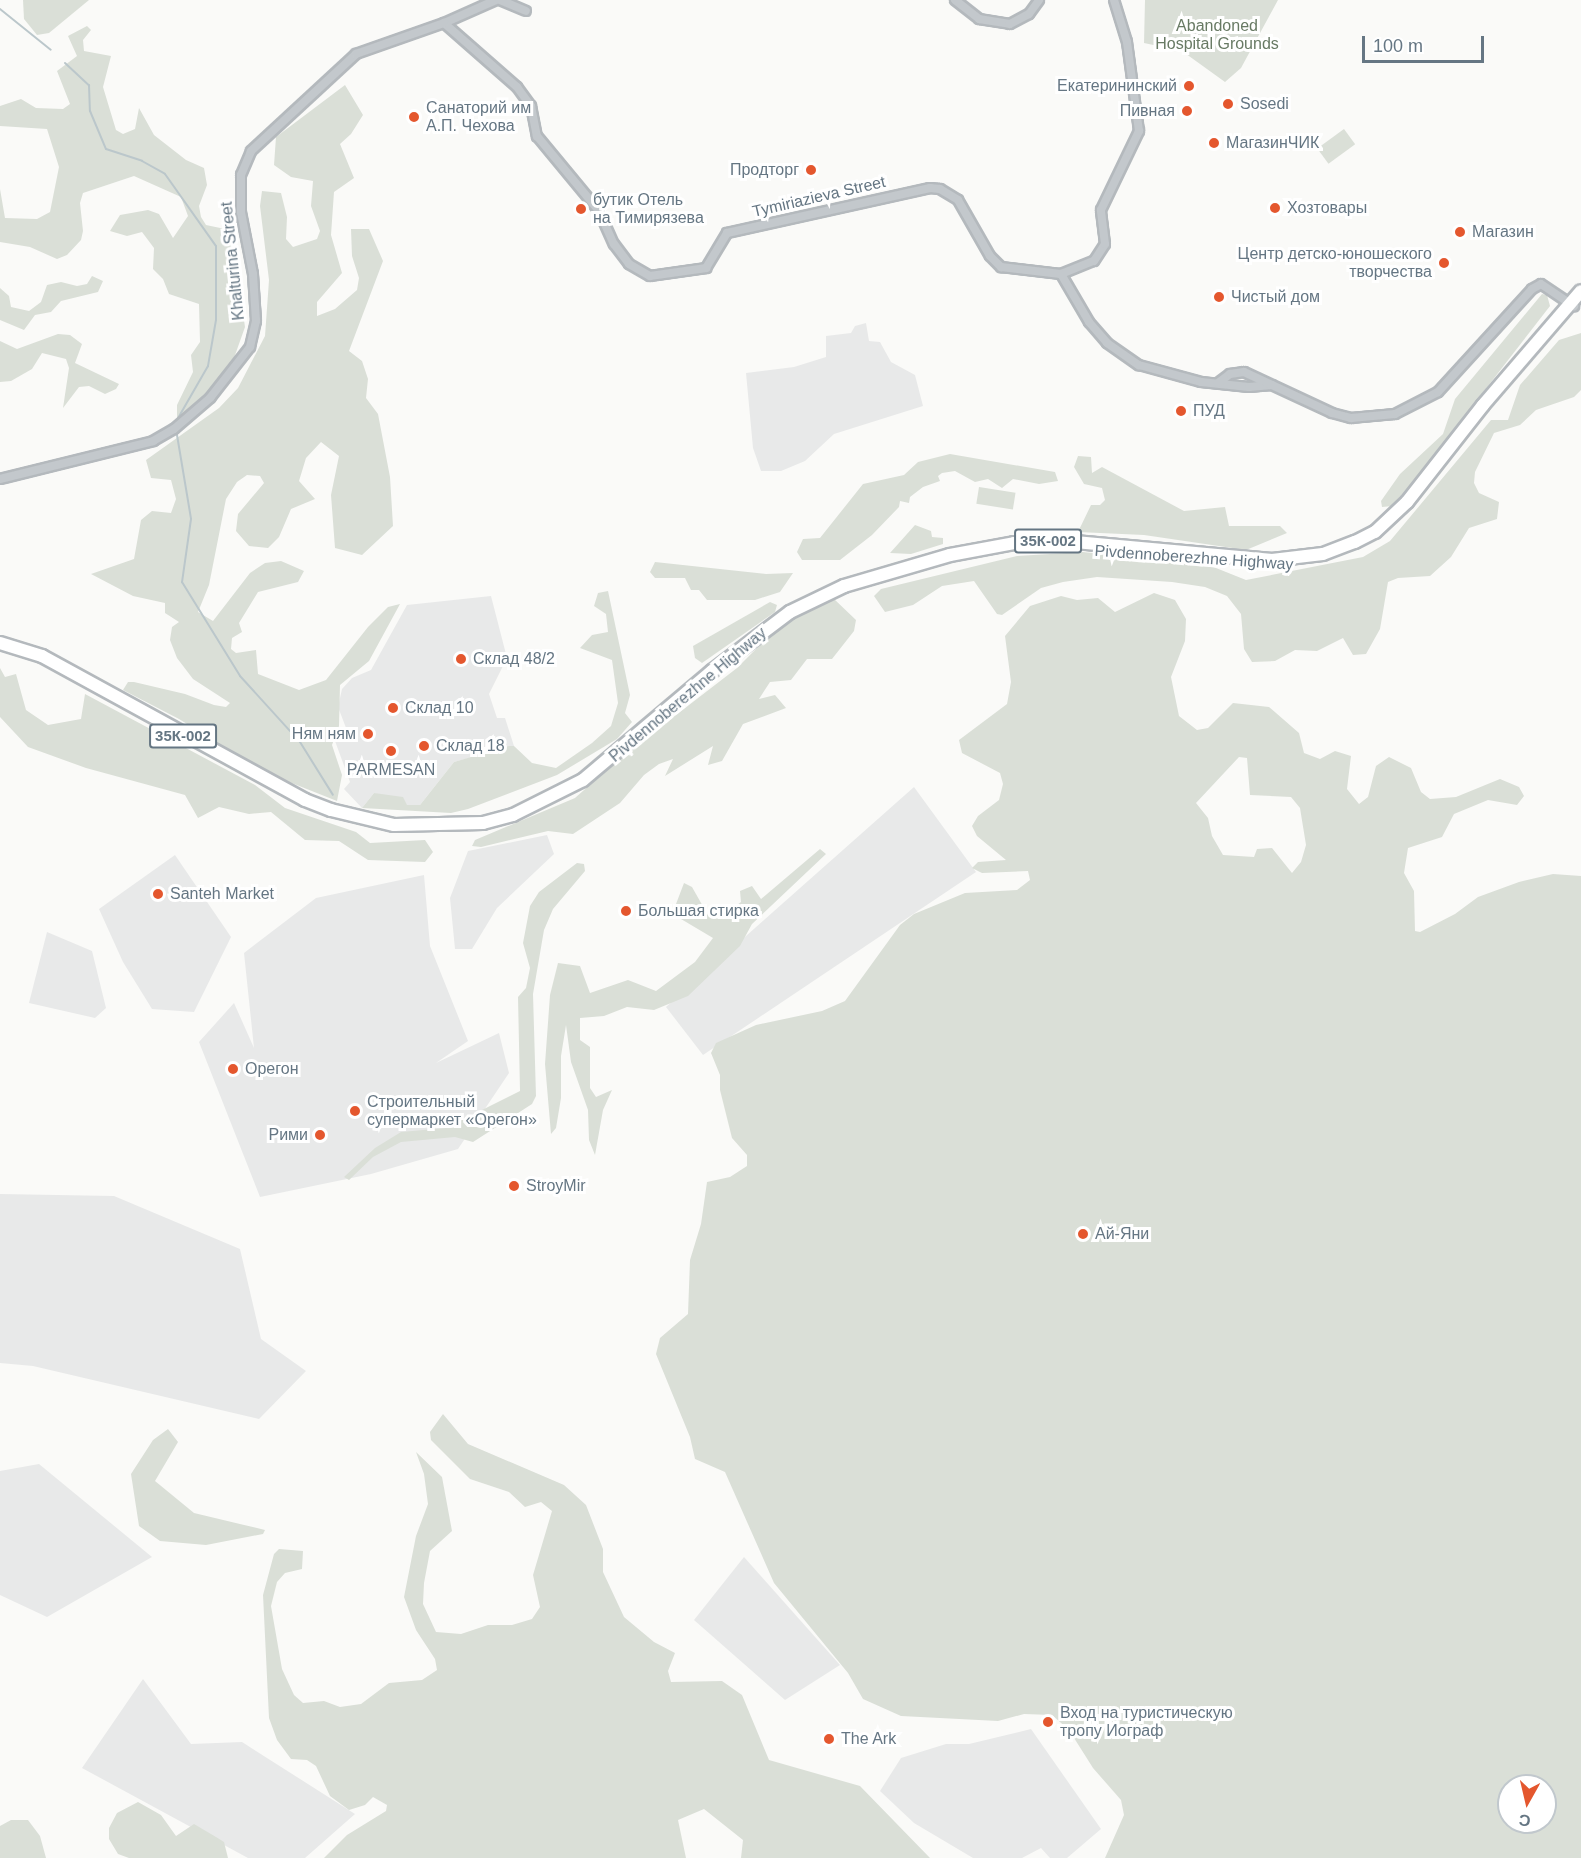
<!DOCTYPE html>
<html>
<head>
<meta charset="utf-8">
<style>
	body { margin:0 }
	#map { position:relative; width:1581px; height:1858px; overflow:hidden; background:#fafaf8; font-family:Arial,sans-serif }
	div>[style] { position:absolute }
	.built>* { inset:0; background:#e8e9e9 }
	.green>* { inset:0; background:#dadfd7; transform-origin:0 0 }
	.stream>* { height:2px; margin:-1px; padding:0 1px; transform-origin:1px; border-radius:1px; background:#bbc7cb }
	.roads { filter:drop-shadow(2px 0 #b4b9bd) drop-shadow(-2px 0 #b4b9bd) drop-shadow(0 2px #b4b9bd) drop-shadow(0 -2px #b4b9bd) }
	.minor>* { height:8px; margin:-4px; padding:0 4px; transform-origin:4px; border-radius:4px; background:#c3c8cc }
	.highway>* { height:12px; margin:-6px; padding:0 6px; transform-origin:6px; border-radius:6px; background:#fff }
	.dots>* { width:16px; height:16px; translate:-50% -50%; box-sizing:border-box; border:3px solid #fff; border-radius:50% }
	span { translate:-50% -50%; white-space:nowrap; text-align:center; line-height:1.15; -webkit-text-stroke:6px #fff; paint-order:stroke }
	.shield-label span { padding:2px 4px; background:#fff; border:2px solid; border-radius:4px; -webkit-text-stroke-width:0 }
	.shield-label { font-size:15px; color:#657683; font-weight:700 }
	.park-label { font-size:16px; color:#687a64 }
	.poi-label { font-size:16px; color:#657683 }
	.right { translate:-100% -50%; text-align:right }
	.left { translate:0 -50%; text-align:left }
	.street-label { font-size:16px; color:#657683 }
	.north { position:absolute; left:1497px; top:1774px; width:60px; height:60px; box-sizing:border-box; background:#fff; border:2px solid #c1c8cd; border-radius:50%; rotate:188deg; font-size:16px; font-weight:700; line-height:24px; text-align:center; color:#657683 }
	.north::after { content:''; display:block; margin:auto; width:21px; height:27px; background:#e4572e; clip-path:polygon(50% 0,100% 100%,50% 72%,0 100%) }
	.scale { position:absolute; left:1362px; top:36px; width:122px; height:27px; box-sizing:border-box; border:3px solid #657683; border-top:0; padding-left:8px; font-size:18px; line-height:21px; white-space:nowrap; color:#657683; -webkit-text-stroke:4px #fff; paint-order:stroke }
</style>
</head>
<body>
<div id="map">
	<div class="built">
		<div style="clip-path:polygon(866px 323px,869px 341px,880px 342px,891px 362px,915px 375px,923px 406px,834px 434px,805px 461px,781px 471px,761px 471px,753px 448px,746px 373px,794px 367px,826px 357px,826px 336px,851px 333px,855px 326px)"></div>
		<div style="clip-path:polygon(491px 596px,507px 658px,489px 694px,497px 718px,505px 718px,514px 746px,454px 762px,420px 805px,407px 805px,374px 793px,362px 808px,344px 789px,350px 782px,335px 741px,348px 733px,338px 707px,342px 689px,352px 678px,371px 670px,407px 605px)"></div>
		<div style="clip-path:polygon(914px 787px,976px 872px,703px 1055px,666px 1007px)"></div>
		<div style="clip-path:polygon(547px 835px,554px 854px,497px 908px,472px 949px,455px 949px,450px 898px,468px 851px)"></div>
		<div style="clip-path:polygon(175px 855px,231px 937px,194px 1012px,152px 1009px,123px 962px,99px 909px)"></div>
		<div style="clip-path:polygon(424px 875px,430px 946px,468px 1041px,436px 1063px,499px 1033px,509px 1073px,458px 1149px,371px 1174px,260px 1197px,199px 1042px,234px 1003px,254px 1048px,244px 953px,316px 898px)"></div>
		<div style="clip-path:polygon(47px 932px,92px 951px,106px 1008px,95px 1018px,29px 1003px)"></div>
		<div style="clip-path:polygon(0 1194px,114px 1196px,240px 1249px,261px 1339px,306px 1371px,259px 1419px,33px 1366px,0 1363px)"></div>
		<div style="clip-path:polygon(39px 1464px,152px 1557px,47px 1617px,0 1595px,0 1471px)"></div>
		<div style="clip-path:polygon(744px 1557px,840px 1665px,785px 1700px,694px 1620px)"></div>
		<div style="clip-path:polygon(143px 1679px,191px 1744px,242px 1742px,355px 1814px,305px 1858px,248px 1858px,82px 1768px)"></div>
		<div style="clip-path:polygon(1031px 1729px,1101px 1829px,1067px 1858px,1050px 1858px,1041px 1848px,1022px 1858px,973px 1858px,914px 1823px,880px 1791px,901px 1758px,946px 1744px,969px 1744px)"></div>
	</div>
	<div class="green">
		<div style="clip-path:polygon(23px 0,89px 0,49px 33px,37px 35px,24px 19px)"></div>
		<div style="clip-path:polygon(1145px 0,1278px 0,1241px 68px,1225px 82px,1182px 51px,1144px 43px)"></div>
		<div style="clip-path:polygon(87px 26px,91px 30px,83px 40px,84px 51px,111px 56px,103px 87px,116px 130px,123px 134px,135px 129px,139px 108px,154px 135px,186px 160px,204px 168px,207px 185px,199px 206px,201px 217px,206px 225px,225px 229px,232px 238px,245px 327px,234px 358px,200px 401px,177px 420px,177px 405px,193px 372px,191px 355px,200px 342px,199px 304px,169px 294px,163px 279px,153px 269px,154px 248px,142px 232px,127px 236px,110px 231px,120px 215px,148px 210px,159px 214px,173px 238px,188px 216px,181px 197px,134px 176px,83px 193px,80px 203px,83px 231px,81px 240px,67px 255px,57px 259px,30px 247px,0 242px,0 189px,5px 218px,37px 219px,50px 212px,59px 167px,47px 129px,0 126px,0 106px,21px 99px,36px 108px,63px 109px,70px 104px,57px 71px,77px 56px,68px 36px)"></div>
		<div style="clip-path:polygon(345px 85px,363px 115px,351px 134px,340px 144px,354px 178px,334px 192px,331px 235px,342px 273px,317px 302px,317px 316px,335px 309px,357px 290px,359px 278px,352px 256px,351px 229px,369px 229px,383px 261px,349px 351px,362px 361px,368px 379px,366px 398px,378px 414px,390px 477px,393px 526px,362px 555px,335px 548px,331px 495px,339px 456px,321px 442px,306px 458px,299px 481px,315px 499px,291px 509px,279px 537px,268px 548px,249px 546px,236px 531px,238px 514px,264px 483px,260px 476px,247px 475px,237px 482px,226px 499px,209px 585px,198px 612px,213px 621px,250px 573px,265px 563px,281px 561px,304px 571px,298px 582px,258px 592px,239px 623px,242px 632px,232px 638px,231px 649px,236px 653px,256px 650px,258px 674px,299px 690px,326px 680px,368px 627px,388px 607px,400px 604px,369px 661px,340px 685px,339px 726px,332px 745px,342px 775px,337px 801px,264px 772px,179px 719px,123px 690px,128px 682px,134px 682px,185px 694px,214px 705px,226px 707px,230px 703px,193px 679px,177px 658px,170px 640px,172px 627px,179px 622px,165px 613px,165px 603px,133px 596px,91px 574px,134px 559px,141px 520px,152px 511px,171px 513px,176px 499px,171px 480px,151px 478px,146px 460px,219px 408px,238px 388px,265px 336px,269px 280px,260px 206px,262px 191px,281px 193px,287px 217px,286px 239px,293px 247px,317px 239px,320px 231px,311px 206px,313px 181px,291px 177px,274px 165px,276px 137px)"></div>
		<div style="left:1344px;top:129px;width:19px;height:33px;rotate:54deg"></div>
		<div style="clip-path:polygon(92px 276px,103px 281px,98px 292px,61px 301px,51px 312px,35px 315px,24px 330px,0 320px,0 288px,9px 296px,11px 307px,29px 311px,41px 302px,47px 285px,61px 282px,77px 286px,87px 284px)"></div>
		<div style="clip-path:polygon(1542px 294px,1547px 295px,1550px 306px,1401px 498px,1393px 506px,1382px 507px,1381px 501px,1400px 474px,1443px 434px,1455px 399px)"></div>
		<div style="clip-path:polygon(1581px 333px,1581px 390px,1574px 397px,1536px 410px,1520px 425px,1494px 433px,1475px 472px,1474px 483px,1479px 493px,1499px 502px,1497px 519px,1469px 528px,1451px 557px,1430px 576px,1398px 578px,1388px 582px,1380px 629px,1366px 654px,1353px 655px,1343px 638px,1317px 651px,1295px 650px,1275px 661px,1252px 662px,1244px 649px,1241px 614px,1227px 596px,1205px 587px,1172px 582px,1097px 577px,1063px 582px,1041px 588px,1002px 615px,997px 614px,974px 581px,942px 586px,913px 605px,885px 612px,874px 596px,881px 589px,1017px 556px,1083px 552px,1211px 566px,1246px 580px,1363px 557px,1390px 541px,1491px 420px,1508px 420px,1520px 385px,1559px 340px)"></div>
		<div style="clip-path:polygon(58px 334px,70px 335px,82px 344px,75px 363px,119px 384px,116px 389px,105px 394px,89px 386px,79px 387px,63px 408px,69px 368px,66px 359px,42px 353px,32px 369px,11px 381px,0 382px,0 341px,17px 349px)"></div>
		<div style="clip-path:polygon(950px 454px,1055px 472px,1058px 481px,1039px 484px,1013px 479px,1002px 488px,988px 479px,975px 482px,955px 471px,942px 473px,938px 476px,940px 481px,923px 487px,910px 497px,909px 503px,900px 501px,899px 507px,872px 535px,840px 560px,802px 560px,797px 552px,803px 539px,820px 538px,863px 484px,904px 475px,918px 462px)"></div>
		<div style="clip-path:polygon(1078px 456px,1091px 457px,1092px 473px,1102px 467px,1184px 511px,1225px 507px,1229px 526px,1280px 526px,1287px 533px,1246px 550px,1144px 535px,1078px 532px,1091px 505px,1100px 505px,1105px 500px,1102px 488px,1084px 484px,1074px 467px)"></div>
		<div style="left:979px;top:487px;width:37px;height:17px;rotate:9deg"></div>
		<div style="clip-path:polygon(915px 525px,931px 531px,932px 537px,943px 538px,943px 544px,911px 554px,890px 553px)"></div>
		<div style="clip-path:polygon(655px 562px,766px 574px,793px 573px,780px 592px,755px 600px,707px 600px,699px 590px,691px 590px,685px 578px,655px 578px,650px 572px)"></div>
		<div style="clip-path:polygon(608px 591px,630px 695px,625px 713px,632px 722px,617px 739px,557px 775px,468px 809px,451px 813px,362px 808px,374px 793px,403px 797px,407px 805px,420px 805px,454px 762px,509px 746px,514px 746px,532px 763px,556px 768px,592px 743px,611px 726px,618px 703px,612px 660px,580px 648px,592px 635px,608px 632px,606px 614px,594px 606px,598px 593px)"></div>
		<div style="clip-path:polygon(evenodd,1154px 593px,1175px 600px,1186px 619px,1185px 641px,1171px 677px,1179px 716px,1197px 730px,1208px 728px,1233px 703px,1269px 707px,1299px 733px,1304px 753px,1320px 759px,1335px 751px,1351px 756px,1347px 789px,1359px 804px,1368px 797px,1376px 766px,1389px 757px,1411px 768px,1421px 792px,1430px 799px,1456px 797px,1500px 779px,1519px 787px,1524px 796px,1517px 805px,1488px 800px,1454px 814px,1442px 837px,1408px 848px,1404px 873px,1414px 891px,1415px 931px,1420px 932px,1455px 914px,1478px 897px,1519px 882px,1553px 874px,1581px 876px,1581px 1858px,1105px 1858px,1124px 1815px,1121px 1800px,1093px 1768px,1069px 1730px,1052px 1715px,1024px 1714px,998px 1721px,901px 1716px,863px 1699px,848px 1673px,774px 1583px,725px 1472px,695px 1459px,690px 1437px,656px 1354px,660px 1338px,688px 1314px,690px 1260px,701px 1224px,707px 1182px,730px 1177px,747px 1166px,747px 1155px,732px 1138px,720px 1090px,720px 1075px,711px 1053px,716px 1043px,756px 1025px,822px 1011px,845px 1001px,900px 925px,914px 914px,965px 893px,1017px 890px,1030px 880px,1028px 871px,982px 873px,972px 868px,978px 862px,1006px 860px,977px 836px,972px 826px,978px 816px,999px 800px,1003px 784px,1000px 773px,962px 753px,959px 740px,1007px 704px,1011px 682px,1005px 636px,1030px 606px,1061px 596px,1077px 600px,1098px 598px,1115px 612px,1154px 593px,1239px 757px,1247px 758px,1250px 795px,1291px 797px,1300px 808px,1306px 845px,1301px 862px,1292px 873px,1272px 848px,1257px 849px,1254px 857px,1223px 855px,1212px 836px,1208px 818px,1196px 803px,1239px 757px,1154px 593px,1509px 1786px,1545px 1786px,1545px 1822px,1509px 1822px,1509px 1786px)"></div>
		<div style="clip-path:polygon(833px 598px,856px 620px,854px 631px,832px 659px,807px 659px,791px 680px,770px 682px,759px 699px,775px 695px,786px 708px,743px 724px,722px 761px,708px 765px,713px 746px,665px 776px,673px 759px,659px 764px,644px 775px,620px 803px,573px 834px,548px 831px,481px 847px,472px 846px,475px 840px,575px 798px,619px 759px,737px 668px,780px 625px,797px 613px)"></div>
		<div style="clip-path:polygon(770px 602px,777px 605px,775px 612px,702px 663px,695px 658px,693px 646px)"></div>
		<div style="clip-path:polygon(0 668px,5px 677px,16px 674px,26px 710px,48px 725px,81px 719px,85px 694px,255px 785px,285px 808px,356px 832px,370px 843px,425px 840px,433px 852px,425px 862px,368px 860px,339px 841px,305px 840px,271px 812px,249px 814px,219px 807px,198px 818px,185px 795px,86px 768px,28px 747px,0 717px)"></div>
		<div style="clip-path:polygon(820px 849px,826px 854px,752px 924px,740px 946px,688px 996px,654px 1010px,627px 1007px,604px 1016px,580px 1018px,580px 1040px,590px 1047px,590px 1088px,596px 1097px,612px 1090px,603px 1110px,595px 1155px,589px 1140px,588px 1110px,571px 1062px,566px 1025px,561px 1056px,561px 1098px,556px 1128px,551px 1134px,545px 1064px,550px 995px,558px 963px,580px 966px,590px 993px,628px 980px,656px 991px,695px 962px,713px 938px,681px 919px,676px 904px,684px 883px,692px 887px,709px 917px,720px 918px,741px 902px,740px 891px,752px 886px,761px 899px)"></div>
		<div style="clip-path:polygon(577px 863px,584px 864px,585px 871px,553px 909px,544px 930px,533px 994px,536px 1096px,532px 1104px,473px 1142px,455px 1137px,401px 1142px,373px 1157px,349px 1180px,344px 1177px,375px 1148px,401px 1132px,446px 1128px,520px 1091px,518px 997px,526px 988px,530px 968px,523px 943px,530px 906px,539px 892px)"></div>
		<div style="clip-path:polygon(443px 1414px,468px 1444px,564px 1485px,586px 1505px,603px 1549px,603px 1572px,624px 1617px,654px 1642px,675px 1653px,668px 1671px,671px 1682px,722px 1681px,742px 1695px,769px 1760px,860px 1786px,930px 1858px,741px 1858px,743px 1840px,704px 1809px,678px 1820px,686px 1858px,324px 1858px,347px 1835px,386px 1811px,387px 1805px,373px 1797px,365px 1805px,349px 1810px,330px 1796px,316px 1766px,307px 1760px,291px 1759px,277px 1740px,269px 1718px,263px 1595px,274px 1554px,279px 1549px,303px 1551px,302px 1569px,285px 1573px,277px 1582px,271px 1606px,282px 1669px,294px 1695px,303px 1703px,324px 1701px,340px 1707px,361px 1704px,389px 1683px,422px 1680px,437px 1670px,435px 1659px,416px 1630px,404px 1597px,416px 1536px,428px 1504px,424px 1474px,416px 1452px,442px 1477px,452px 1531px,430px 1551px,424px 1583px,423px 1604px,436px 1632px,461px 1634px,488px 1625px,512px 1625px,532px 1619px,540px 1607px,533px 1575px,552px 1511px,541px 1502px,525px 1507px,509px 1492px,470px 1479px,431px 1440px,430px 1432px)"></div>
		<div style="clip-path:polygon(168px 1429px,178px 1442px,155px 1481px,194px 1513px,265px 1530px,263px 1534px,206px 1545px,160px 1541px,139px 1526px,131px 1474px,153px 1440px)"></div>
		<div style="clip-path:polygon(138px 1802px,161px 1815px,176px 1836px,194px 1824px,216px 1837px,224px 1842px,228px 1858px,129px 1858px,118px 1854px,109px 1839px,109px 1828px,117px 1813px)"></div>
		<div style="clip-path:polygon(11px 1820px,28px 1820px,40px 1836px,46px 1858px,0 1858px,0 1826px)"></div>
	</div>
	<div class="stream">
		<div style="left:0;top:9px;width:65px;rotate:38.8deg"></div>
		<div style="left:65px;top:63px;width:33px;rotate:43deg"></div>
		<div style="left:89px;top:85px;width:26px;rotate:88deg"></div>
		<div style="left:90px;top:111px;width:41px;rotate:67.2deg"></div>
		<div style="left:106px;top:149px;width:38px;rotate:18deg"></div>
		<div style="left:142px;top:161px;width:26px;rotate:29deg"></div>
		<div style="left:165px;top:174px;width:88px;rotate:54.7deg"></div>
		<div style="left:216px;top:246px;width:74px;rotate:90deg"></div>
		<div style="left:216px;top:320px;width:47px;rotate:99.9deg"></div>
		<div style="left:208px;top:366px;width:62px;rotate:119.9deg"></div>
		<div style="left:177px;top:435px;width:85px;rotate:80.5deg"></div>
		<div style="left:191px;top:519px;width:64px;rotate:98.1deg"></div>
		<div style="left:182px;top:582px;width:110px;rotate:58.3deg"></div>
		<div style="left:240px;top:676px;width:89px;rotate:47.7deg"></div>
		<div style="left:300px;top:742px;width:62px;rotate:58.1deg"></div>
	</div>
	<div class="roads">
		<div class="minor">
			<div style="left:496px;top:0;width:57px;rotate:156.1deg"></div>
			<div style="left:444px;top:23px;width:97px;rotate:41.2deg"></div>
			<div style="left:517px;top:87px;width:24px;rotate:54deg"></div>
			<div style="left:531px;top:106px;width:31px;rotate:79deg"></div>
			<div style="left:537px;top:136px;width:97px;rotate:50.4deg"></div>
			<div style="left:599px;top:211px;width:36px;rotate:66deg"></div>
			<div style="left:614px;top:244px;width:25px;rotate:53deg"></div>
			<div style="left:629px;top:264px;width:24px;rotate:30deg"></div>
			<div style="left:650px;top:276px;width:57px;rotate:-8.1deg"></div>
			<div style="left:706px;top:268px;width:41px;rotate:-59deg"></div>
			<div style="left:727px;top:233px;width:208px;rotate:-12.5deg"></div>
			<div style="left:930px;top:188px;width:10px;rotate:6deg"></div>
			<div style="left:940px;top:189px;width:21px;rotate:31deg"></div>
			<div style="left:958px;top:200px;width:64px;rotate:60.3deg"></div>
			<div style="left:990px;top:256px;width:16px;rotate:45deg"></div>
			<div style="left:1001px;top:267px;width:60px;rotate:6.7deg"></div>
			<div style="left:1061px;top:274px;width:35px;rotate:-22deg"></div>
			<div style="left:1094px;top:261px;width:20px;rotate:-57deg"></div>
			<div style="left:1105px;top:244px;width:34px;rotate:-97deg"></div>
			<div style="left:1101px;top:210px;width:88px;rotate:-64.3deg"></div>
			<div style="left:1139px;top:131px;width:90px;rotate:-97.7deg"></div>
			<div style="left:1127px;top:42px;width:44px;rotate:-107.2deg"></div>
			<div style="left:500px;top:0;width:28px;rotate:23deg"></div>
			<div style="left:955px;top:0;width:31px;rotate:38deg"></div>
			<div style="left:979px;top:19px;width:31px;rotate:9deg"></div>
			<div style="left:1010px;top:24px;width:21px;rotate:-28deg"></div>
			<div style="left:1029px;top:14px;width:17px;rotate:-54deg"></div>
			<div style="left:1061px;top:274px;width:56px;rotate:59.7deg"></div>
			<div style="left:1089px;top:322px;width:28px;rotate:49deg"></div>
			<div style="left:1107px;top:343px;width:39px;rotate:35deg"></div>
			<div style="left:1139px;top:365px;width:64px;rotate:15.3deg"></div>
			<div style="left:1201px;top:382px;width:48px;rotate:5.9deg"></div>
			<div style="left:1249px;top:387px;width:23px;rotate:-5deg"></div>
			<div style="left:1218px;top:383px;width:15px;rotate:-37deg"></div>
			<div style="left:1230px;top:374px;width:14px;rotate:-8deg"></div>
			<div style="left:1244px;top:372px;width:97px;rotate:25deg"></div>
			<div style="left:1332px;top:413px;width:20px;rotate:15deg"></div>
			<div style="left:1351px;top:418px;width:44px;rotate:-5.2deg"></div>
			<div style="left:1395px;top:414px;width:48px;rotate:-27.1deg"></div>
			<div style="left:1438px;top:392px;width:139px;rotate:-47.6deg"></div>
			<div style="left:1532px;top:289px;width:10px;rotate:-29deg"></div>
			<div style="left:1541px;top:284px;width:40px;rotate:34deg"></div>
			<div style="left:0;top:479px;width:158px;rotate:-13.9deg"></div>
			<div style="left:153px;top:441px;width:24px;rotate:-30deg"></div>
			<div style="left:174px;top:429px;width:48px;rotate:-40.7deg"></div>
			<div style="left:210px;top:398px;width:65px;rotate:-51.9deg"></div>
			<div style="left:250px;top:347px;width:27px;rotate:-77deg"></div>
			<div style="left:256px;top:321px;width:47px;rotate:-93.7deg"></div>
			<div style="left:253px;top:274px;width:63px;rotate:-101deg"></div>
			<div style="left:241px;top:212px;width:37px;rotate:-90deg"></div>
			<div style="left:241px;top:175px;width:26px;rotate:-67deg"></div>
			<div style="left:251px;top:151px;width:143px;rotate:-42.7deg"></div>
			<div style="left:356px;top:54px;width:93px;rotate:-19.4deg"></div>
		</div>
		<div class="highway">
			<div style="left:0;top:643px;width:44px;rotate:17.2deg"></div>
			<div style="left:42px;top:656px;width:300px;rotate:28.7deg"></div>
			<div style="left:305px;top:800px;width:28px;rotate:21deg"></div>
			<div style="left:331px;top:810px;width:65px;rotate:13.4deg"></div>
			<div style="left:394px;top:825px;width:89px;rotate:-1.3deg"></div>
			<div style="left:483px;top:823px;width:31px;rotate:-15deg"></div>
			<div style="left:513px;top:815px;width:78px;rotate:-26.6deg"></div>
			<div style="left:583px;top:780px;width:169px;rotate:-40.2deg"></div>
			<div style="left:712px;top:671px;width:98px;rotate:-37.1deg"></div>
			<div style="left:790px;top:612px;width:60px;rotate:-25.7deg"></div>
			<div style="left:844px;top:586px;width:110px;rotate:-16.3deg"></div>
			<div style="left:950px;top:555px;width:65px;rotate:-10.6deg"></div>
			<div style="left:1014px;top:543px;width:61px;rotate:-0.9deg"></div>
			<div style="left:1075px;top:542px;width:198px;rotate:5.2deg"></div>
			<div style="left:1272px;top:560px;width:51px;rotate:-6.7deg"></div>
			<div style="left:1323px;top:554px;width:34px;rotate:-21deg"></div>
			<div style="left:1355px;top:542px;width:22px;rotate:-27deg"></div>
			<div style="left:1375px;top:532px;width:44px;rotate:-43.2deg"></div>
			<div style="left:1407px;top:502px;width:123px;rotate:-51.9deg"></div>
			<div style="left:1483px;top:405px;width:150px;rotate:-49.3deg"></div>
		</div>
	</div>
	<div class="dots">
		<div style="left:1189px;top:86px;background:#e4572e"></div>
		<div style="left:1228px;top:104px;background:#e4572e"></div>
		<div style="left:1187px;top:111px;background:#e4572e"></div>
		<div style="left:414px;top:117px;background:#e4572e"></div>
		<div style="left:1214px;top:143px;background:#e4572e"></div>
		<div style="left:811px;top:170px;background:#e4572e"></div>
		<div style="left:1275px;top:208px;background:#e4572e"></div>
		<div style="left:581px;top:209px;background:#e4572e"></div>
		<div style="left:1460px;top:232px;background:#e4572e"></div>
		<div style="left:1444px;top:263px;background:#e4572e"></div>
		<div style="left:1219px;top:297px;background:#e4572e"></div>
		<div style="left:1181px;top:411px;background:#e4572e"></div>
		<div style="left:461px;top:659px;background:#e4572e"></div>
		<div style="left:393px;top:708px;background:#e4572e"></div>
		<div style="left:368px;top:734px;background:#e4572e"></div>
		<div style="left:424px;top:746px;background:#e4572e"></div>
		<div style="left:391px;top:751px;background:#e4572e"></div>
		<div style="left:158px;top:894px;background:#e4572e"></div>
		<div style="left:626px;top:911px;background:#e4572e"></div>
		<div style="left:233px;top:1069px;background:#e4572e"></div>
		<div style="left:355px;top:1111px;background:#e4572e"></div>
		<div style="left:320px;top:1135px;background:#e4572e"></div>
		<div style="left:514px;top:1186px;background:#e4572e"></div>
		<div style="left:1083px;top:1234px;background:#e4572e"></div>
		<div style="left:1048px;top:1722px;background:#e4572e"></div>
		<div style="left:829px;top:1739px;background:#e4572e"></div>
	</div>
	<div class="shield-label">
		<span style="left:1048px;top:541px">35К-002</span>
		<span style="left:183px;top:736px">35К-002</span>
	</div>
	<div class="park-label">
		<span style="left:1217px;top:35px">Abandoned<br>Hospital Grounds</span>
	</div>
	<div class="poi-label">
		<span class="right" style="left:1177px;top:86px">Екатерининский</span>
		<span class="left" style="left:1240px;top:104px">Sosedi</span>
		<span class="left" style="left:426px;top:117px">Санаторий им<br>А.П. Чехова</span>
		<span class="right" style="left:1175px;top:111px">Пивная</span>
		<span class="left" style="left:1226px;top:143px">МагазинЧИК</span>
		<span class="right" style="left:799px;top:170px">Продторг</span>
		<span class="left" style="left:593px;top:209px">бутик Отель<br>на Тимирязева</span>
		<span class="left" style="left:1287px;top:208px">Хозтовары</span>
		<span class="left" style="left:1472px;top:232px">Магазин</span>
		<span class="right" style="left:1432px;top:263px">Центр детско-юношеского<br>творчества</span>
		<span class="left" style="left:1231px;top:297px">Чистый дом</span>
		<span class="left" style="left:1193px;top:411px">ПУД</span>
		<span class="left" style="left:473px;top:659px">Склад 48/2</span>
		<span class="left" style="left:405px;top:708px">Склад 10</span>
		<span class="right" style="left:356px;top:734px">Ням ням</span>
		<span class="left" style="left:436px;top:746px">Склад 18</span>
		<span style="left:391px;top:770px">PARMESAN</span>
		<span class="left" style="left:170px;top:894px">Santeh Market</span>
		<span class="left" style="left:638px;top:911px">Большая стирка</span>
		<span class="left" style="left:245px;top:1069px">Орегон</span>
		<span class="left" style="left:367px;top:1111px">Строительный<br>супермаркет «Орегон»</span>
		<span class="right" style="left:308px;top:1135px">Рими</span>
		<span class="left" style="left:526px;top:1186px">StroyMir</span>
		<span class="left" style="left:1095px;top:1234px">Ай-Яни</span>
		<span class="left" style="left:1060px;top:1722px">Вход на туристическую<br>тропу Иограф</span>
		<span class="left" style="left:841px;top:1739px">The Ark</span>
	</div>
	<div class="street-label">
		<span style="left:819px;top:197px;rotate:-13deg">Tymiriazieva Street</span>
		<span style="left:233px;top:261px;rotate:-96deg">Khalturina Street</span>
		<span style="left:1194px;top:558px;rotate:4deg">Pivdennoberezhne Highway</span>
		<span style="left:688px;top:695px;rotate:-40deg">Pivdennoberezhne Highway</span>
	</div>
	<div class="north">С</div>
	<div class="scale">100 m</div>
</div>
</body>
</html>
